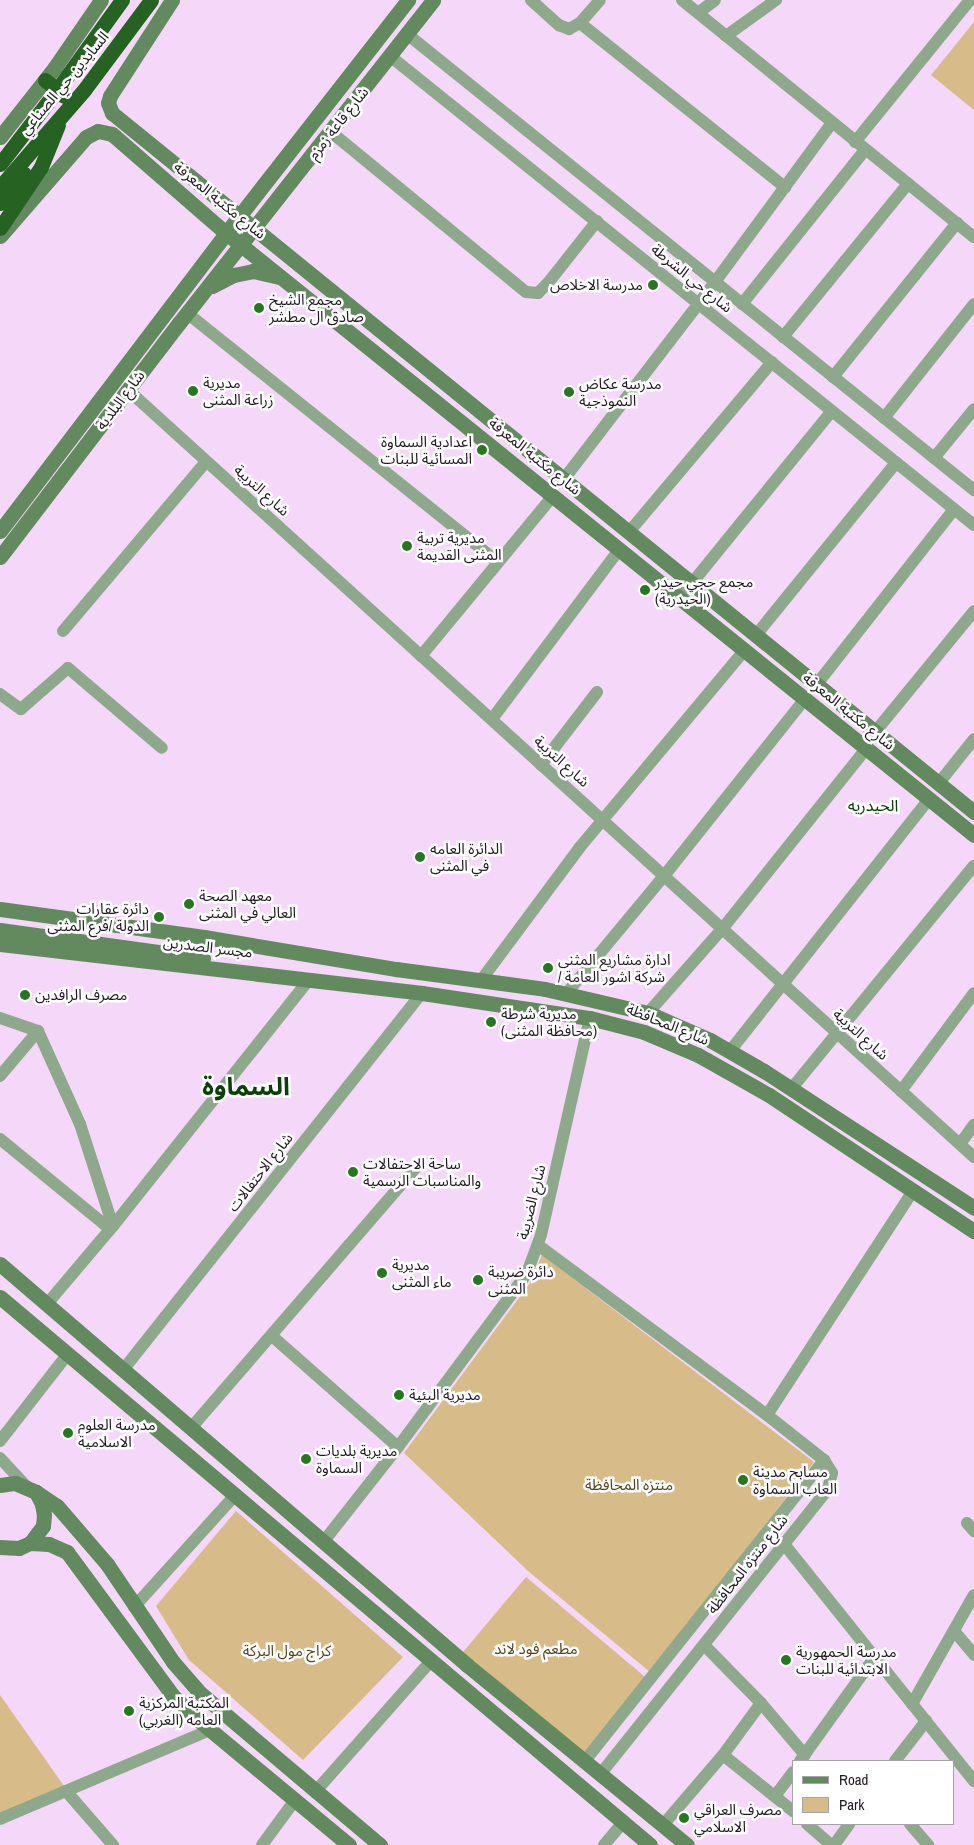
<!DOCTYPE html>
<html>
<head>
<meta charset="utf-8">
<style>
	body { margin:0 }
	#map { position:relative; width:974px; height:1845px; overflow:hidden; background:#f5d7f9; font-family:"Archivo Narrow","Noto Sans Arabic",sans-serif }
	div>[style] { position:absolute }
	.green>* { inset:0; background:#d7bb88; transform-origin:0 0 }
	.street>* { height:12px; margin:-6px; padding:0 6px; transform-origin:6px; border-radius:6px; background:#8da88a }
	.secondary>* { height:15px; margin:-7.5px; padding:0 7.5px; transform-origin:7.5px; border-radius:7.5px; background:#638a5e }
	.highway>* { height:15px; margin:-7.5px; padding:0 7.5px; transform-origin:7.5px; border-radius:7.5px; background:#266221 }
	.dots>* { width:14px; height:14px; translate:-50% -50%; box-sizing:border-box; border:2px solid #fff; border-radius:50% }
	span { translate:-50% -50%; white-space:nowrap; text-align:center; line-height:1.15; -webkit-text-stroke:5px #fff; paint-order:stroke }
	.street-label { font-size:15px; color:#231825 }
	.poi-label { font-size:15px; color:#231825 }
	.right { translate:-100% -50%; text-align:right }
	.left { translate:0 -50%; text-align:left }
	.park-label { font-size:15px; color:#56431f }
	.neighbourhood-label { font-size:16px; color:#0a4007 }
	.town-label { font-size:25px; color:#0a4007; font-weight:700 }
	.legend { position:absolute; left:792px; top:1760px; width:162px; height:65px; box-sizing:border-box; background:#fff; border:1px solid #a7a3a8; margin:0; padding:6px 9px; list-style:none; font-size:15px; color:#231825 }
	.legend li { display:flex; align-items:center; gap:10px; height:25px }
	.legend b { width:25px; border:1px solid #a7a3a8 }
</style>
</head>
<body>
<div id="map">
	<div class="green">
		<div style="clip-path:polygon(974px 22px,974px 110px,931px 75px)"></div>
		<div style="clip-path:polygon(542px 1255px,814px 1462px,650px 1672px,528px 1571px,404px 1453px,530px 1283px)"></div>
		<div style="clip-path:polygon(236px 1511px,403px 1657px,303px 1760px,189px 1660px,156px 1606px)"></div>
		<div style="left:526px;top:1577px;width:161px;height:98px;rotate:40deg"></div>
		<div style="clip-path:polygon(0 1695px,64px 1786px,0 1814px)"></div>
	</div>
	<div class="street">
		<div style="left:531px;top:0;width:38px;rotate:42deg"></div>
		<div style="left:559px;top:25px;width:11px;rotate:22deg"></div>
		<div style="left:569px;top:29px;width:13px;rotate:-29deg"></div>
		<div style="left:580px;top:23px;width:30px;rotate:-49deg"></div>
		<div style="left:682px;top:0;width:376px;rotate:39.1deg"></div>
		<div style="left:698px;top:13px;width:21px;rotate:-37deg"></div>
		<div style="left:580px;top:23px;width:263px;rotate:38.7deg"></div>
		<div style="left:407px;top:34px;width:728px;rotate:38.81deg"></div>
		<div style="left:726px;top:36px;width:62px;rotate:-35.8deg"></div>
		<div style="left:390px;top:56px;width:749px;rotate:38.77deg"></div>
		<div style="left:331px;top:132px;width:252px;rotate:39.4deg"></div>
		<div style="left:526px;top:292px;width:12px;rotate:5deg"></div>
		<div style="left:538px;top:293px;width:14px;rotate:-45deg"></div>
		<div style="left:548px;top:283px;width:79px;rotate:-51.7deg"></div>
		<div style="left:855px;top:142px;width:183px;rotate:-51deg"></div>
		<div style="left:742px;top:304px;width:197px;rotate:-51.4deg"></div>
		<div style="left:187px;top:313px;width:398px;rotate:38.7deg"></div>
		<div style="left:783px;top:337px;width:198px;rotate:-50.8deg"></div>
		<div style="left:833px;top:377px;width:198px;rotate:-51.2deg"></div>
		<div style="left:128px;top:390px;width:1142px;rotate:42.2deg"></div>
		<div style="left:884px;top:418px;width:145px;rotate:-51.7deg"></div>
		<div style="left:934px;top:458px;width:63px;rotate:-50.8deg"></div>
		<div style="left:564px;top:479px;width:248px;rotate:-52.5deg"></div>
		<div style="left:715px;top:282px;width:197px;rotate:-53.7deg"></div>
		<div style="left:629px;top:532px;width:222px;rotate:-49.9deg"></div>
		<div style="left:679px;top:599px;width:242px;rotate:-50.9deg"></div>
		<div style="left:63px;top:631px;width:221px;rotate:-49.8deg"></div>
		<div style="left:756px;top:635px;width:222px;rotate:-50.9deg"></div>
		<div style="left:421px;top:656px;width:207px;rotate:-50.5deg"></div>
		<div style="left:817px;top:684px;width:222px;rotate:-51.9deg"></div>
		<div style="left:0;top:694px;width:26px;rotate:36deg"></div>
		<div style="left:21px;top:709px;width:62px;rotate:-41.1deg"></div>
		<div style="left:68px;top:668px;width:123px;rotate:40.4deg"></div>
		<div style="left:492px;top:719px;width:211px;rotate:-53.1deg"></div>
		<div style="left:875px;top:732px;width:156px;rotate:-50.7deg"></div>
		<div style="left:541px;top:765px;width:92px;rotate:-52.5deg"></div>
		<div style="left:939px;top:783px;width:56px;rotate:-51.5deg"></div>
		<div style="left:482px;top:979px;width:164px;rotate:-53.4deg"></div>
		<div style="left:580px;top:847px;width:257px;rotate:-50.1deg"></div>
		<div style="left:566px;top:994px;width:153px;rotate:-50.3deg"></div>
		<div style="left:664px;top:876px;width:226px;rotate:-51.5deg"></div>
		<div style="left:648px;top:1013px;width:113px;rotate:-48.6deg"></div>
		<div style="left:723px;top:928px;width:229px;rotate:-51.4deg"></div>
		<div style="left:0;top:1018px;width:40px;rotate:18.9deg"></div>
		<div style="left:38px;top:1031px;width:102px;rotate:65.7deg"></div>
		<div style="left:80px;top:1124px;width:107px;rotate:72.1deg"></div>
		<div style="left:730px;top:1051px;width:320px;rotate:-51.7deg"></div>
		<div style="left:0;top:1076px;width:59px;rotate:-49.8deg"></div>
		<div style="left:792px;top:1088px;width:287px;rotate:-50.7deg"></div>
		<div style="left:901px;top:1091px;width:122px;rotate:-53.3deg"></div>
		<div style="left:0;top:1139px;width:142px;rotate:39.3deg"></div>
		<div style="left:960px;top:1144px;width:24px;rotate:-54deg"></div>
		<div style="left:538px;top:1245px;width:285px;rotate:36.6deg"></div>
		<div style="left:767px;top:1415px;width:73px;rotate:38.3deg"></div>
		<div style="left:824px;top:1460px;width:15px;rotate:58deg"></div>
		<div style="left:832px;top:1473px;width:16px;rotate:104deg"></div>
		<div style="left:828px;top:1489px;width:366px;rotate:128.6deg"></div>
		<div style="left:47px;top:1304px;width:102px;rotate:-49.8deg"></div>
		<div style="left:113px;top:1226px;width:313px;rotate:-51.5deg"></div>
		<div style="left:272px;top:1336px;width:168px;rotate:41.4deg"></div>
		<div style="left:123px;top:1370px;width:481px;rotate:-51.6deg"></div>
		<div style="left:767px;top:1415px;width:267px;rotate:-56.9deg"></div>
		<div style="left:191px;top:1428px;width:349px;rotate:-49.2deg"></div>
		<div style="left:0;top:1441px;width:109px;rotate:-52.1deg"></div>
		<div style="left:0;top:1458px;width:40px;rotate:47deg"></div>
		<div style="left:967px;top:1523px;width:11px;rotate:49deg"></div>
		<div style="left:324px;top:1541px;width:120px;rotate:-51.8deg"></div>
		<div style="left:398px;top:1447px;width:217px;rotate:-53.4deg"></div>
		<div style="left:527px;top:1273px;width:40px;rotate:-69.8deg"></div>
		<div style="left:541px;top:1235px;width:222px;rotate:-77.3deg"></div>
		<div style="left:784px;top:1544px;width:304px;rotate:51.3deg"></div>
		<div style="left:134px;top:1607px;width:152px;rotate:-47.9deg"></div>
		<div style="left:955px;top:1632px;width:30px;rotate:50deg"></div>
		<div style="left:704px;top:1645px;width:81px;rotate:45.5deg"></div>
		<div style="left:761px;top:1703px;width:68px;rotate:49.8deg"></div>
		<div style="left:912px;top:1704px;width:125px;rotate:-60.4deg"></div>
		<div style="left:723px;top:1755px;width:90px;rotate:38.7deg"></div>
		<div style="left:800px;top:1761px;width:127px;rotate:-54.3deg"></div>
		<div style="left:895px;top:1761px;width:51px;rotate:-52.2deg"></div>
		<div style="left:584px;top:1762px;width:386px;rotate:-51.5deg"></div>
		<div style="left:66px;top:1791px;width:72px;rotate:49deg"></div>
		<div style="left:315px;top:1792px;width:175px;rotate:-48.5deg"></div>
		<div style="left:775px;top:1796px;width:30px;rotate:-53deg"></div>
		<div style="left:0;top:1819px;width:228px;rotate:-23deg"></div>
		<div style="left:807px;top:1824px;width:32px;rotate:41deg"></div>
		<div style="left:910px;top:1824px;width:28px;rotate:49deg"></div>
		<div style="left:663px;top:1825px;width:92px;rotate:-49.4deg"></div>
		<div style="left:723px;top:1755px;width:64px;rotate:-53.8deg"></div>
		<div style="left:262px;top:1845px;width:56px;rotate:-53.7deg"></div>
		<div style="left:604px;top:1845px;width:30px;rotate:-50deg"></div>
		<div style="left:834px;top:1845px;width:26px;rotate:-54deg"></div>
	</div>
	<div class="secondary">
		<div style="left:172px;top:0;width:114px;rotate:122.9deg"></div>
		<div style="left:110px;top:96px;width:7px;rotate:106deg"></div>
		<div style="left:108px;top:103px;width:11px;rotate:68deg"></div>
		<div style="left:112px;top:113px;width:1110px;rotate:39.04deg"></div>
		<div style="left:0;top:137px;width:89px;rotate:-51.8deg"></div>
		<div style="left:55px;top:67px;width:81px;rotate:-55.5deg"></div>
		<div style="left:0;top:236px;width:131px;rotate:-49deg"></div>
		<div style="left:86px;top:137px;width:13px;rotate:-27deg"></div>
		<div style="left:98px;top:131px;width:14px;rotate:12deg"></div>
		<div style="left:112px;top:134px;width:151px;rotate:41deg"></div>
		<div style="left:226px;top:233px;width:960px;rotate:38.83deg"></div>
		<div style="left:212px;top:286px;width:25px;rotate:-27deg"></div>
		<div style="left:234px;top:275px;width:19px;rotate:-12deg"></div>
		<div style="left:253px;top:271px;width:28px;rotate:13deg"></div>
		<div style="left:0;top:531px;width:374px;rotate:-52.8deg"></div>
		<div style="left:226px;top:233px;width:296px;rotate:-52deg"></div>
		<div style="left:0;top:557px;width:295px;rotate:-52.6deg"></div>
		<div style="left:179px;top:323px;width:411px;rotate:-51.8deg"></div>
		<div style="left:0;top:909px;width:206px;rotate:7.8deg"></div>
		<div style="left:204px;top:937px;width:195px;rotate:9.5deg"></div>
		<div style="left:396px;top:969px;width:150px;rotate:7.6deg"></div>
		<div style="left:545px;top:989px;width:106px;rotate:13.1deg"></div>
		<div style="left:648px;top:1013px;width:68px;rotate:23.5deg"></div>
		<div style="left:710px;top:1040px;width:62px;rotate:29.9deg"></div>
		<div style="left:764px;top:1071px;width:251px;rotate:33.1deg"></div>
		<div style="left:0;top:930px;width:205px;rotate:7.9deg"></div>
		<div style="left:0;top:944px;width:425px;rotate:6.6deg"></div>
		<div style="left:422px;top:993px;width:170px;rotate:8.5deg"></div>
		<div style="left:590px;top:1018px;width:56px;rotate:14.5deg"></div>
		<div style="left:644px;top:1032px;width:59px;rotate:23.1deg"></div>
		<div style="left:698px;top:1055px;width:81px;rotate:29.4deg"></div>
		<div style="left:769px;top:1095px;width:246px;rotate:33.6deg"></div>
		<div style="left:0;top:1264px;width:616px;rotate:40.65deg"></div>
		<div style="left:467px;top:1665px;width:284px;rotate:39.3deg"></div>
		<div style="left:0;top:1297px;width:850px;rotate:40.13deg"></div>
		<div style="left:0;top:1485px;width:15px;rotate:-8deg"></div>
		<div style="left:15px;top:1483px;width:23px;rotate:23deg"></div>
		<div style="left:36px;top:1492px;width:13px;rotate:63deg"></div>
		<div style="left:42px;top:1504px;width:11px;rotate:80deg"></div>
		<div style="left:44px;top:1515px;width:11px;rotate:95deg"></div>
		<div style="left:43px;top:1526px;width:21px;rotate:127deg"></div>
		<div style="left:30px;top:1543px;width:12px;rotate:156deg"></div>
		<div style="left:19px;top:1548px;width:19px;rotate:-177deg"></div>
		<div style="left:36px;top:1492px;width:25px;rotate:34deg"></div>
		<div style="left:57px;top:1506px;width:77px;rotate:49.2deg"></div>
		<div style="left:107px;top:1564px;width:118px;rotate:56deg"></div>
		<div style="left:173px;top:1662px;width:41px;rotate:48.9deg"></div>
		<div style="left:200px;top:1693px;width:236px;rotate:40.2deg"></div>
		<div style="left:30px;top:1543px;width:19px;rotate:3deg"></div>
		<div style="left:49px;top:1544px;width:20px;rotate:24deg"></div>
		<div style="left:67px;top:1552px;width:179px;rotate:53.6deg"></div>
		<div style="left:173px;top:1696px;width:32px;rotate:44deg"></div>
		<div style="left:196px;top:1718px;width:199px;rotate:39.7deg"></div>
	</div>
	<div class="highway">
		<div style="left:45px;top:80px;width:25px;rotate:40deg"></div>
		<div style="left:0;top:164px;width:93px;rotate:-52.4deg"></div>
		<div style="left:57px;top:90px;width:111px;rotate:-54.2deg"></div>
		<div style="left:0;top:187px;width:128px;rotate:-49.1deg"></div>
		<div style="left:84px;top:90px;width:112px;rotate:-53.3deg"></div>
		<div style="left:0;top:203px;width:38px;rotate:-51deg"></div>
		<div style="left:0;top:228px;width:73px;rotate:-56.1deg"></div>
		<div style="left:41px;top:167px;width:45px;rotate:-68deg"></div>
	</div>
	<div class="dots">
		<div style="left:653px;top:285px;background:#267720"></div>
		<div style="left:259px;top:308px;background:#267720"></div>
		<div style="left:193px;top:391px;background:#267720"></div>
		<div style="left:569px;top:392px;background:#267720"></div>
		<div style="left:482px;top:450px;background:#267720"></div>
		<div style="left:407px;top:546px;background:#267720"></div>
		<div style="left:645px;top:590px;background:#267720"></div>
		<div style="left:420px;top:857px;background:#267720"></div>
		<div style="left:189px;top:904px;background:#267720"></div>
		<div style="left:159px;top:917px;background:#267720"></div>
		<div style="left:548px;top:968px;background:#267720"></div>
		<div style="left:25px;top:995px;background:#267720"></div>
		<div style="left:491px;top:1022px;background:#267720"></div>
		<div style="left:353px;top:1172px;background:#267720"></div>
		<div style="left:382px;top:1273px;background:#267720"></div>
		<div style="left:478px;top:1280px;background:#267720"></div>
		<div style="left:399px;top:1395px;background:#267720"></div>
		<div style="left:68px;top:1433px;background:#267720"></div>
		<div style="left:306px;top:1459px;background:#267720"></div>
		<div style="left:743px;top:1480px;background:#267720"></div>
		<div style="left:786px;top:1660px;background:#267720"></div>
		<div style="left:129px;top:1711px;background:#267720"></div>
		<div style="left:684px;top:1818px;background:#267720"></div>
	</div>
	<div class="street-label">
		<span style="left:64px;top:83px;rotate:-50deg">السايدين حي الصناعي</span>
		<span style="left:338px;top:123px;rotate:-52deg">شارع قاعة زمزم</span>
		<span style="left:220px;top:200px;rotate:39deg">شارع مكتبة المعرفة</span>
		<span style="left:692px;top:278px;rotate:39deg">شارع حي الشرطة</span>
		<span style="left:120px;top:400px;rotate:-53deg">شارع البلدية</span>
		<span style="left:535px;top:456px;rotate:39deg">شارع مكتبة المعرفة</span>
		<span style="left:262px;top:490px;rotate:42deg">شارع التربية</span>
		<span style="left:849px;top:711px;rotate:39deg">شارع مكتبة المعرفة</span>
		<span style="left:562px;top:761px;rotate:42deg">شارع التربية</span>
		<span style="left:208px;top:947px;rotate:7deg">مجسر الصدرين</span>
		<span style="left:668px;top:1024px;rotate:22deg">شارع المحافظة</span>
		<span style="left:861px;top:1034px;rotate:42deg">شارع التربية</span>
		<span style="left:260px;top:1172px;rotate:-52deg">شارع الاحتفالات</span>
		<span style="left:531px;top:1202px;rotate:-76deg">شارع الضريبة</span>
		<span style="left:747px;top:1564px;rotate:-52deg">شارع منتزه المحافظة</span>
	</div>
	<div class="poi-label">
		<span class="right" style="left:643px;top:285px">مدرسة الاخلاص</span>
		<span class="left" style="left:269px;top:308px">مجمع الشيخ<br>صادق ال مطشر</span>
		<span class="left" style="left:203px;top:391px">مديرية<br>زراعة المثنى</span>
		<span class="left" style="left:579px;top:392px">مدرسة عكاض<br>النموذجية</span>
		<span class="right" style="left:472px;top:450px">اعدادية السماوة<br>المسائية للبنات</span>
		<span class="left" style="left:417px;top:546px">مديرية تربية<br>المثنى القديمة</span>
		<span class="left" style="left:655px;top:590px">مجمع حجي حيدر<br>(الحيدرية)</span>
		<span class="left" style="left:430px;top:857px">الدائرة العامه<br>في المثنى</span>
		<span class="left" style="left:199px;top:904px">معهد الصحة<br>العالي في المثنى</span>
		<span class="right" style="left:149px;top:917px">دائرة عقارات<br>الدولة /فرع المثنى</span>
		<span class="left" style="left:558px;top:968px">ادارة مشاريع المثنى<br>/ شركة اشور العامة</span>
		<span class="left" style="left:35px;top:995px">مصرف الرافدين</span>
		<span class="left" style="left:501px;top:1022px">مديرية شرطة<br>(محافظة المثنى)</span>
		<span class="left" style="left:363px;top:1172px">ساحة الاحتفالات<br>والمناسبات الرسمية</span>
		<span class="left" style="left:392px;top:1273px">مديرية<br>ماء المثنى</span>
		<span class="left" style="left:488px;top:1280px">دائرة ضريبة<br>المثنى</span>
		<span class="left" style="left:409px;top:1395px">مديرية البئية</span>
		<span class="left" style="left:78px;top:1433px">مدرسة العلوم<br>الاسلامية</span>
		<span class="left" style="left:316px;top:1459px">مديرية بلديات<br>السماوة</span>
		<span class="left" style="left:753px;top:1480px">مسابح مدينة<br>العاب السماوة</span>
		<span class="left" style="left:796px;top:1660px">مدرسة الحمهورية<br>الابتدائية للبنات</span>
		<span class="left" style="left:139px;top:1711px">المكتبة المركزية<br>العامه (الغربي)</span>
		<span class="left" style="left:694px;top:1818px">مصرف العراقي<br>الاسلامي</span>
	</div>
	<div class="park-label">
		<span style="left:629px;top:1485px">منتزه المحافظة</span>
		<span style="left:536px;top:1649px">مطعم فود لاند</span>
		<span style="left:287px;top:1651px">كراج مول البركة</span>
	</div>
	<div class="neighbourhood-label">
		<span style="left:873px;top:805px">الحيدريه</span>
	</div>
	<div class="town-label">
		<span style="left:246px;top:1086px">السماوة</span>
	</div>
	<ul class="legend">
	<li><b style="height:6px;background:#638a5e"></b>Road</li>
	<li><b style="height:14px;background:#d7bb88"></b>Park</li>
	</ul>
</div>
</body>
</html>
